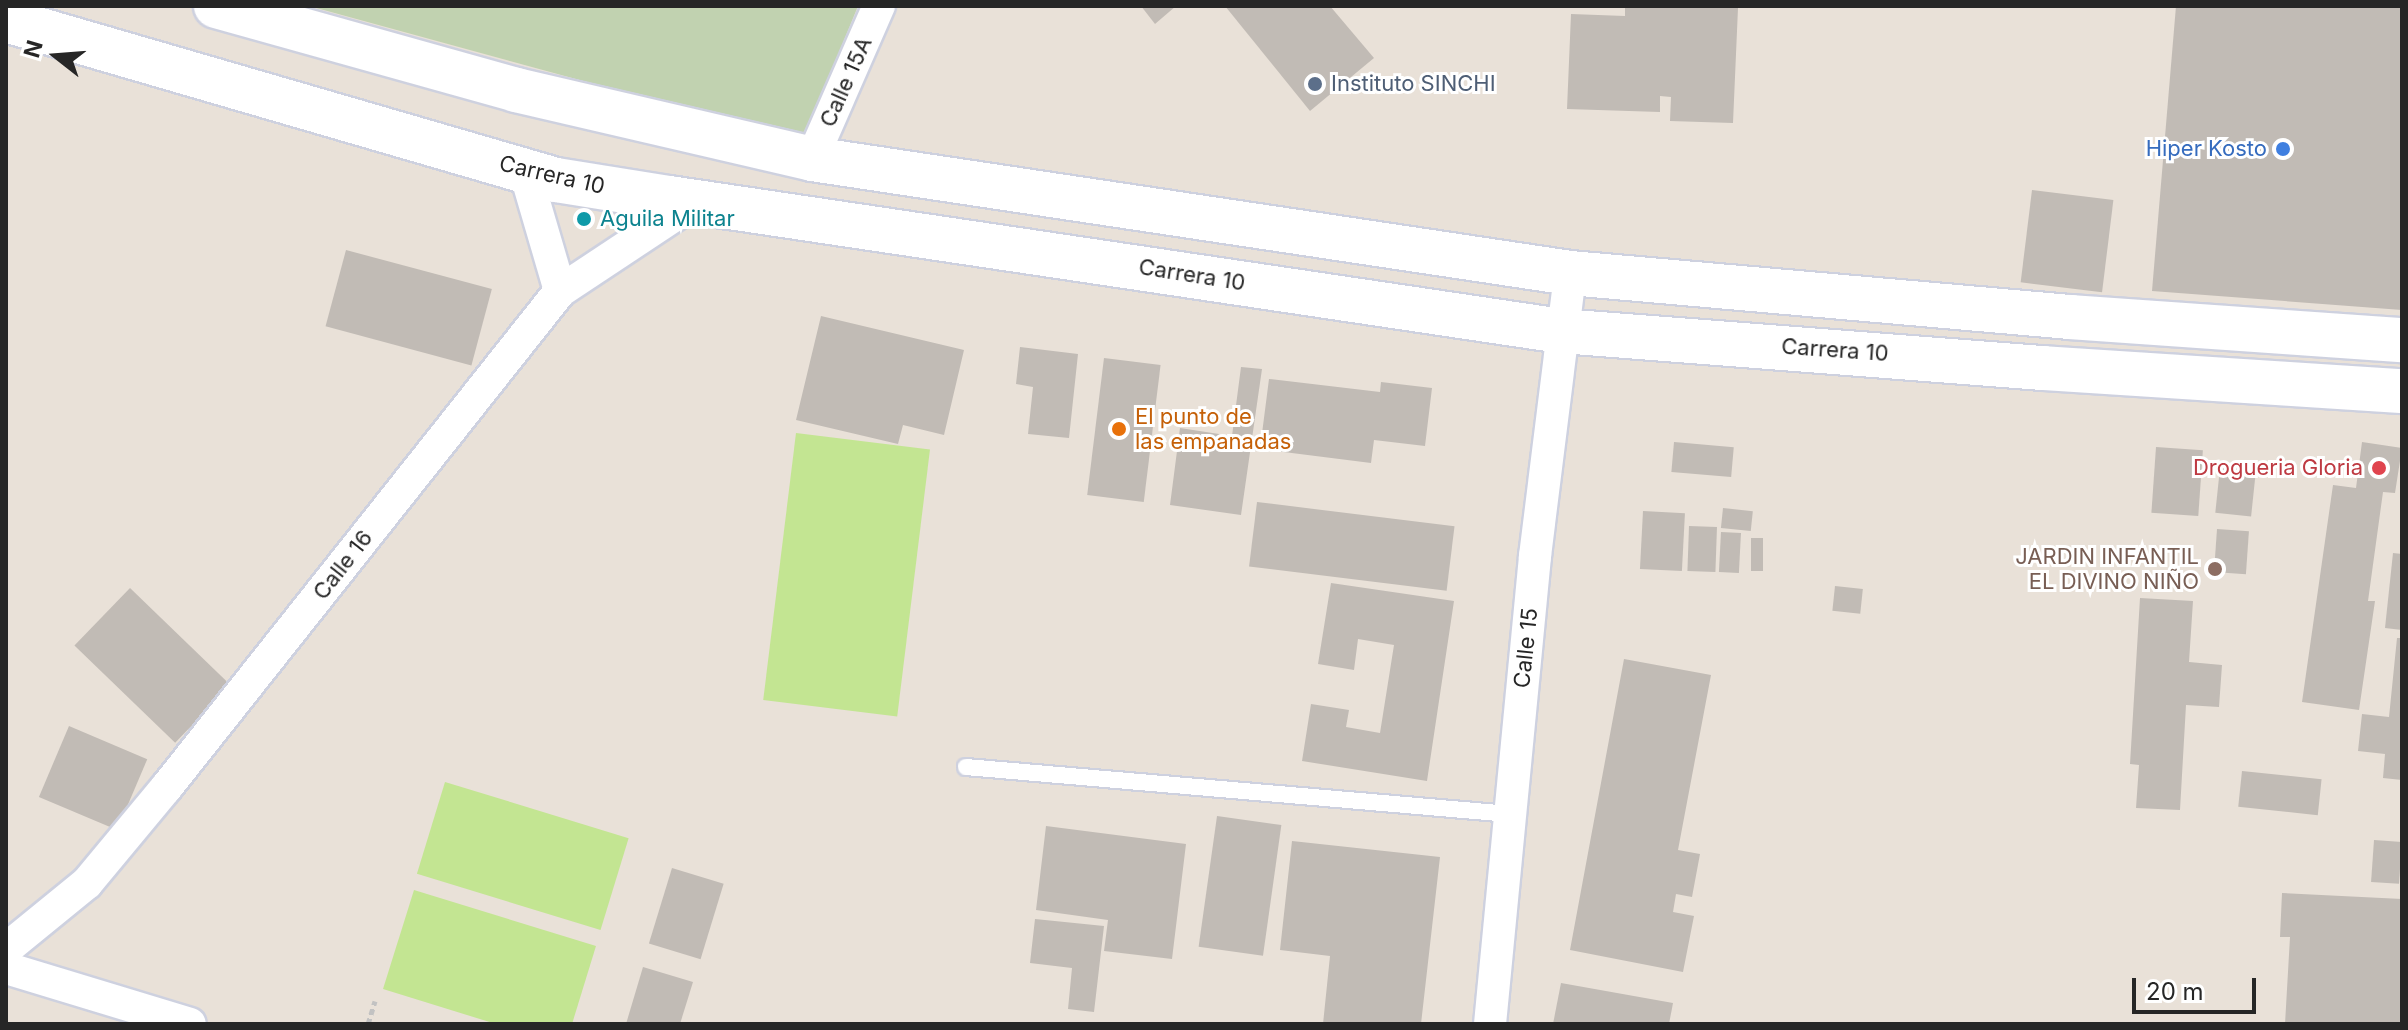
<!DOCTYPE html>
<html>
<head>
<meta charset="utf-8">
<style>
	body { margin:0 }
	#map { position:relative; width:2408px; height:1030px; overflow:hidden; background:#e9e1d8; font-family:Inter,sans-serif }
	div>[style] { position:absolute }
	.cemetery>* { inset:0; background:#c1d2b0 }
	.pitch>* { inset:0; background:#c3e592; transform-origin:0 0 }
	.building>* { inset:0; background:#c1bbb5; transform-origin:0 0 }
	.path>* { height:5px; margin-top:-2.5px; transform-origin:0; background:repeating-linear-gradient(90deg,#c2c2c2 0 6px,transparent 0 10px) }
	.roads { filter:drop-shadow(2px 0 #ced1df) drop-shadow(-2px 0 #ced1df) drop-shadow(0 2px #ced1df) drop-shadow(0 -2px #ced1df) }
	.service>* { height:16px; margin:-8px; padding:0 8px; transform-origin:8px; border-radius:8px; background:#fff }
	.minor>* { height:32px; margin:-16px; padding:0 16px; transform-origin:16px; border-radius:16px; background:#fff }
	.secondary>* { height:44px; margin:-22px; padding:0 22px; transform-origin:22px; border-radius:22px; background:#fff }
	.dots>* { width:22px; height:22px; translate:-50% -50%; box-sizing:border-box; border:4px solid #fff; border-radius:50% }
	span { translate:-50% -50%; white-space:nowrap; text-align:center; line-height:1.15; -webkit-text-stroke:6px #fff; paint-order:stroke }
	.street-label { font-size:22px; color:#262626 }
	.service-label { font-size:22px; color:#4e5e75 }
	.left { translate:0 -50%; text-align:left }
	.shop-label { font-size:22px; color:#366cbe }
	.right { translate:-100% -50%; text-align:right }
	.culture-label { font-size:22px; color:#0d838f }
	.food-label { font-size:22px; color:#c56008 }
	.health-label { font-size:22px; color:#be3a42 }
	.education-label { font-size:22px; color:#785e54 }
	.frame { position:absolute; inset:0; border:8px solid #262626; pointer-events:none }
	.north { position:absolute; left:16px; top:16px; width:80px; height:80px; -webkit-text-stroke:6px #fff; paint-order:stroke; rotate:287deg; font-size:22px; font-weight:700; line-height:32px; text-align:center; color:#262626 }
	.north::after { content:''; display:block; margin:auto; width:28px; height:36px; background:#262626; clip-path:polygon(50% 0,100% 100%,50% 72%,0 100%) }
	.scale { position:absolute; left:2132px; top:978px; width:124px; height:36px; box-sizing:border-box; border:4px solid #262626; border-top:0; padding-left:10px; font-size:24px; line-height:28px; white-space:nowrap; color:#262626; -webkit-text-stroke:6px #fff; paint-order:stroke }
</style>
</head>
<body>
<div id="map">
	<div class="cemetery">
		<div style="clip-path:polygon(309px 6px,858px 6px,803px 141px)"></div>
	</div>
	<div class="pitch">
		<div style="left:796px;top:433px;width:135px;height:269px;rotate:7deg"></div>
		<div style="left:445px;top:782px;width:192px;height:96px;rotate:17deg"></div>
		<div style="clip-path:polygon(414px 890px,596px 946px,572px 1024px,496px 1024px,383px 989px)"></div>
	</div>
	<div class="building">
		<div style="clip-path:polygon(1141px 6px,1176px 6px,1155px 24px)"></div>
		<div style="clip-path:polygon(1225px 6px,1330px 6px,1374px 58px,1310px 111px)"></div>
		<div style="clip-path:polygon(1625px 6px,1738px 8px,1733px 123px,1670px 121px,1671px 97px,1660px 96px,1660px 112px,1567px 109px,1571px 14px,1625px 16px)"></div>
		<div style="clip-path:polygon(2176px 6px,2402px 6px,2402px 310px,2152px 291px)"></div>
		<div style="left:2032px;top:190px;width:82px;height:93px;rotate:7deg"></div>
		<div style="left:346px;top:250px;width:151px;height:79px;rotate:15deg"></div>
		<div style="clip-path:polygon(821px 316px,964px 350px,944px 435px,903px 425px,898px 444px,796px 420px)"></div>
		<div style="clip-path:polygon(1020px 347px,1078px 354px,1069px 438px,1028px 434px,1033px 387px,1016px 384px)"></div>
		<div style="left:1104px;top:358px;width:57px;height:138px;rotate:7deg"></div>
		<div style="clip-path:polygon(1241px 367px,1262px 369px,1241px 515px,1170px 505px,1180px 428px,1232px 436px)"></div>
		<div style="clip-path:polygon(1269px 379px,1380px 392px,1381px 382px,1432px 388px,1425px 446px,1374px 440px,1371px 463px,1260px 449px)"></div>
		<div style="left:1674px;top:442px;width:60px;height:30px;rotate:5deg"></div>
		<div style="clip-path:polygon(2362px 442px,2402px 448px,2395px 493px,2383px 492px,2368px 601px,2375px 601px,2359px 710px,2302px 702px,2333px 485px,2356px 488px)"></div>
		<div style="left:2156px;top:447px;width:47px;height:66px;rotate:4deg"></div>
		<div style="left:2220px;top:468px;width:36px;height:45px;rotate:6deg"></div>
		<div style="left:1257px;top:502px;width:199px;height:65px;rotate:7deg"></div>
		<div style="left:1723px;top:508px;width:30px;height:20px;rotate:6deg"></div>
		<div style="left:1643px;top:511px;width:42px;height:58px;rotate:3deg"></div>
		<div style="left:1689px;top:526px;width:28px;height:45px;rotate:2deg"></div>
		<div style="left:2217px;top:529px;width:32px;height:43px;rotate:4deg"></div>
		<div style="left:1721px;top:532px;width:20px;height:40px;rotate:3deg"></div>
		<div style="left:1751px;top:538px;width:12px;height:33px"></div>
		<div style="clip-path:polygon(2393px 553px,2402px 554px,2402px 630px,2385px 628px)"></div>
		<div style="clip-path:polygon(1331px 583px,1454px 601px,1427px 781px,1302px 761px,1311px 704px,1349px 710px,1346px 727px,1380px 733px,1394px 645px,1358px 639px,1354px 670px,1318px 664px)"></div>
		<div style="left:1835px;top:586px;width:28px;height:25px;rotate:6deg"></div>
		<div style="left:130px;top:588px;width:140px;height:80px;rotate:44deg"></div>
		<div style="clip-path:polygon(2140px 598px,2193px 601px,2189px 662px,2222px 665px,2219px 707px,2186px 705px,2180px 810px,2136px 808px,2139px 765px,2130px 764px)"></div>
		<div style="clip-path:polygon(2397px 638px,2402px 638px,2402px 780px,2383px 778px,2385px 754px,2358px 751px,2362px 714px,2389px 717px)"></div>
		<div style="clip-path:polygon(1624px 659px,1711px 675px,1678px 850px,1700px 854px,1692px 897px,1676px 894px,1673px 912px,1694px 916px,1683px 972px,1570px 950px)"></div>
		<div style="left:69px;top:726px;width:85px;height:77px;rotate:23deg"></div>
		<div style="left:2242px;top:771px;width:80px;height:36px;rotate:6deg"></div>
		<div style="left:1217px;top:816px;width:65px;height:132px;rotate:8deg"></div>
		<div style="clip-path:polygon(1046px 826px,1186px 844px,1172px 959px,1104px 951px,1108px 920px,1036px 910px)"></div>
		<div style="left:2374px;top:840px;width:28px;height:42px;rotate:4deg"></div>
		<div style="clip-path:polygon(1292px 841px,1440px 857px,1421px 1024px,1323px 1024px,1330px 956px,1280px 950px)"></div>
		<div style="left:672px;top:868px;width:54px;height:79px;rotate:17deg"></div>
		<div style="clip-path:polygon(2282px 893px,2402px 899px,2402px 1024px,2285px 1024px,2290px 937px,2280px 937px)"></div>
		<div style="clip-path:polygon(1035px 919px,1104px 926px,1094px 1012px,1068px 1009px,1072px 968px,1030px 963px)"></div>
		<div style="clip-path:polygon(643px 967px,693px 982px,680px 1024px,626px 1024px)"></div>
		<div style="clip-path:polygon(1561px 983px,1673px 1003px,1669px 1024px,1553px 1024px)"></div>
	</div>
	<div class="path">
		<div style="left:368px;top:1024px;width:24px;rotate:-73deg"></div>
	</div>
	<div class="roads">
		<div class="service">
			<div style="left:966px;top:767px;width:546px;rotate:4.94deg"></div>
		</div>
		<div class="minor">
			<div style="left:812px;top:159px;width:167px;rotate:-66.4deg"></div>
			<div style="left:525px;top:171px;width:125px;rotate:73.7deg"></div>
			<div style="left:6px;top:949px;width:104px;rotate:-39.2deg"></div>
			<div style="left:87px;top:883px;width:124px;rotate:-50.3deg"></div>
			<div style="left:166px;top:788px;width:634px;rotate:-51.59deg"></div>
			<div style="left:560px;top:291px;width:163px;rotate:-33.5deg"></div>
			<div style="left:6px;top:968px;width:192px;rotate:16.9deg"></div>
			<div style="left:1490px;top:1024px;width:470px;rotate:-84.5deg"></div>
			<div style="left:1535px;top:556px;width:285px;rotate:-82.9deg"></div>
		</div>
		<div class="secondary">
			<div style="left:216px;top:6px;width:312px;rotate:15.6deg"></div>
			<div style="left:516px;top:90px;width:304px;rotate:13.1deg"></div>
			<div style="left:812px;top:159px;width:767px;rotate:8.55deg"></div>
			<div style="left:1570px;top:273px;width:502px;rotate:5.03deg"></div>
			<div style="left:2070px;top:317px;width:333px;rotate:4deg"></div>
			<div style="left:6px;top:20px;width:573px;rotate:16.22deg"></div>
			<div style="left:556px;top:180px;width:114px;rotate:9.1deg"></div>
			<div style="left:669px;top:198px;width:902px;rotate:8.48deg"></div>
			<div style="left:1561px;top:331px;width:483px;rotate:4.4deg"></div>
			<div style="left:2043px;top:368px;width:360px;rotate:3.7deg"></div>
		</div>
	</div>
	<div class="dots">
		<div style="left:1315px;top:84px;background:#5c6f8a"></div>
		<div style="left:2283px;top:149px;background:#3f7fe0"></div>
		<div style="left:584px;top:219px;background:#0f9aa8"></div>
		<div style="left:1119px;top:429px;background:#e8710a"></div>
		<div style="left:2379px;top:468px;background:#e0444e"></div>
		<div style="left:2215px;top:569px;background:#8d6e63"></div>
	</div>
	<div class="street-label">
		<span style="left:846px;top:82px;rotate:-66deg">Calle 15A</span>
		<span style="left:552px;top:175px;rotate:13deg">Carrera 10</span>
		<span style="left:1192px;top:275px;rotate:9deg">Carrera 10</span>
		<span style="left:1835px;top:350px;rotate:4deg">Carrera 10</span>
		<span style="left:343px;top:565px;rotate:-52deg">Calle 16</span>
		<span style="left:1526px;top:648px;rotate:-84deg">Calle 15</span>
	</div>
	<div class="service-label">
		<span class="left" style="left:1331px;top:84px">Instituto SINCHI</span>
	</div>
	<div class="shop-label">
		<span class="right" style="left:2267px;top:149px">Hiper Kosto</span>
	</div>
	<div class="culture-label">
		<span class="left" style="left:600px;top:219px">Aguila Militar</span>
	</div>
	<div class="food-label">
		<span class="left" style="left:1135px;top:429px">El punto de<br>las empanadas</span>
	</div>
	<div class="health-label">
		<span class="right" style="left:2363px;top:468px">Drogueria Gloria</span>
	</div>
	<div class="education-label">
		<span class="right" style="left:2199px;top:569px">JARDIN INFANTIL<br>EL DIVINO NIÑO</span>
	</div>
	<div class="frame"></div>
	<div class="north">N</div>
	<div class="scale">20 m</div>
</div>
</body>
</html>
